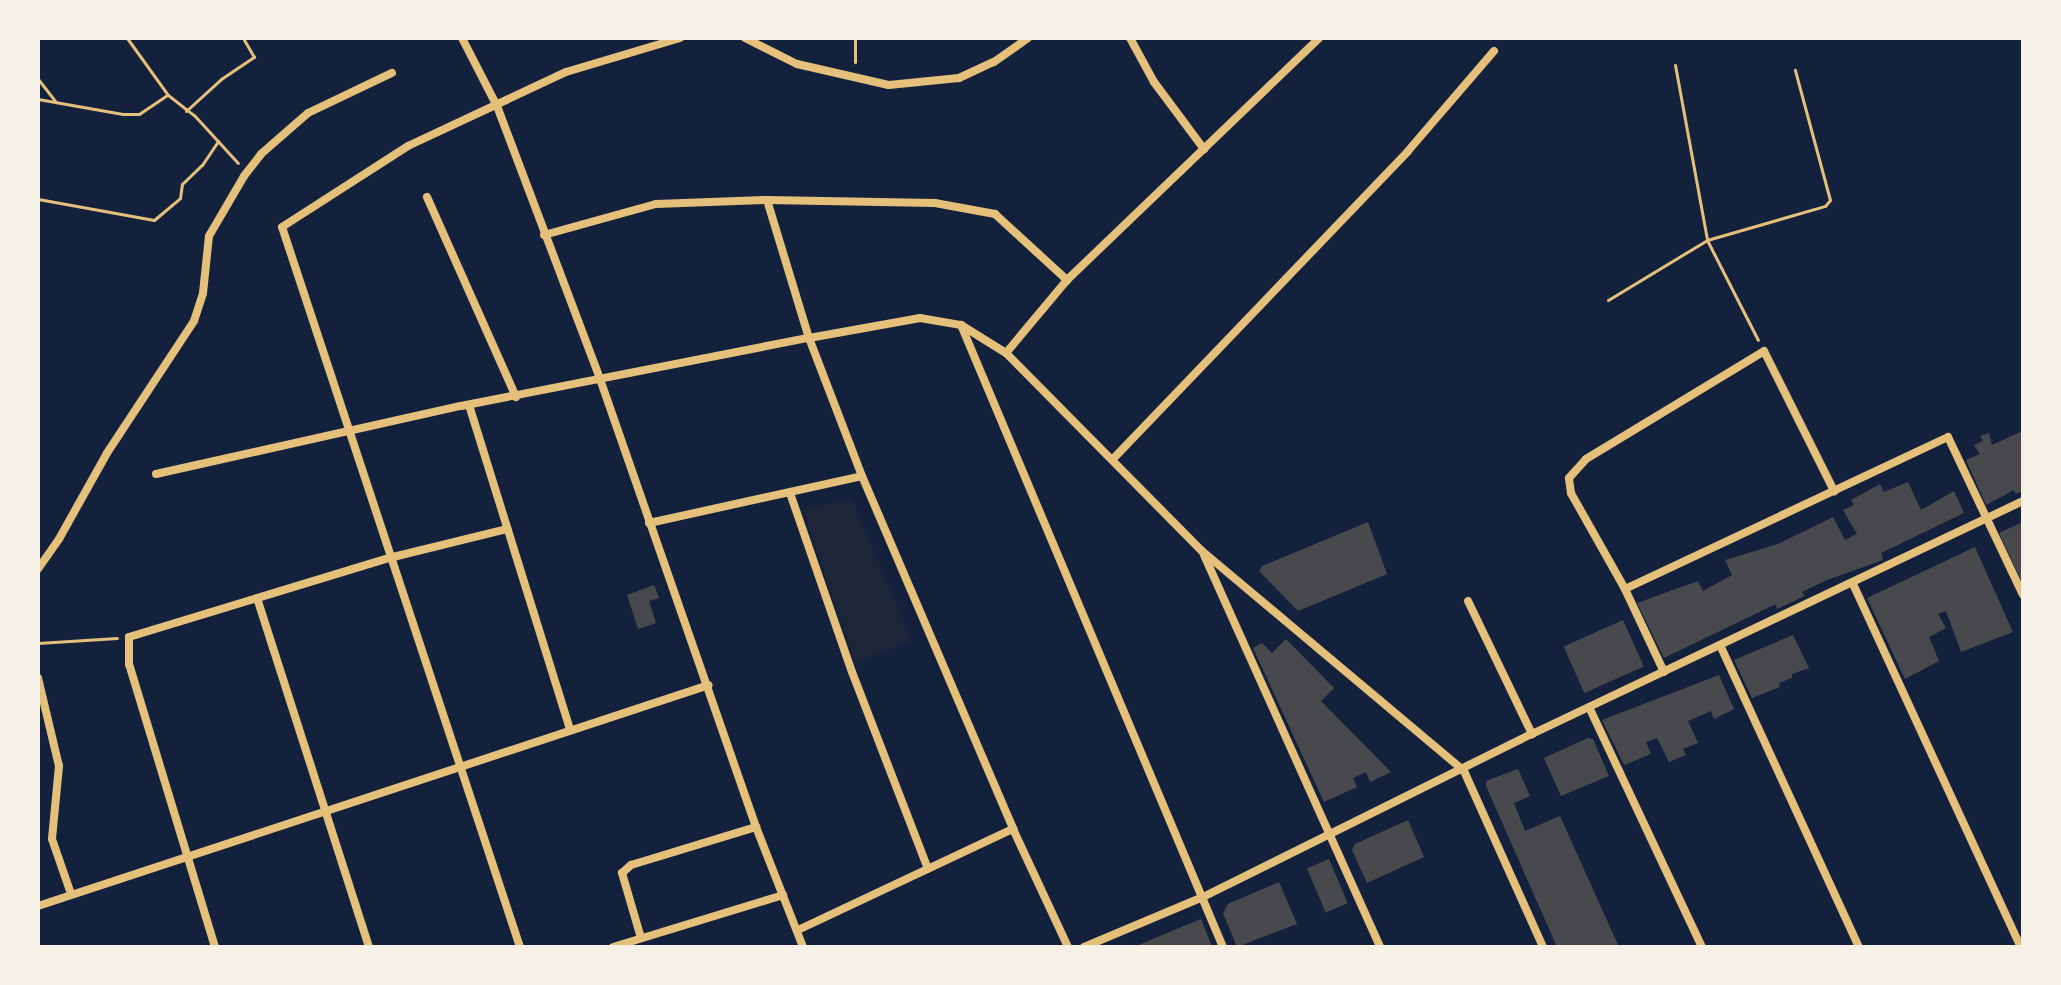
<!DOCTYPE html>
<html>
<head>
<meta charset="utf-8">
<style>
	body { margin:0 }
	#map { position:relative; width:2061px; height:985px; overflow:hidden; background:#14213d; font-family:"Work Sans",sans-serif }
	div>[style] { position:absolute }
	.green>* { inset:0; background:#1d2539 }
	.building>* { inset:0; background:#48494c; transform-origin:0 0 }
	.path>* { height:3px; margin:-1.5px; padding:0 1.5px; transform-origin:1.5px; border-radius:1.5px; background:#e5c07b }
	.minor>* { height:8px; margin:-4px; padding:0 4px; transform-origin:4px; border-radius:4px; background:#e5c07b }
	span { translate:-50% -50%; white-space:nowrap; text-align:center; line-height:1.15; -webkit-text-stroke:7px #f6f1e7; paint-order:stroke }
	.frame { position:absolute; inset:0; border:40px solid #f6f1e7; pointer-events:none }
</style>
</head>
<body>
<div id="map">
	<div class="green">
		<div style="clip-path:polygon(852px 499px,912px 640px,855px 663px,803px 509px)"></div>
	</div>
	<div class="building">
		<div style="clip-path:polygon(2020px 432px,2023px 434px,2023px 491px,2016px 494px,2014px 490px,1986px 505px,1966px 460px,1980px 454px,1974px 445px,1983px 441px,1980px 436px,1989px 433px,1992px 445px)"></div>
		<div style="clip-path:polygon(1908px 482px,1921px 510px,1954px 491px,1964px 513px,1881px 553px,1883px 560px,1827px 580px,1802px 592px,1805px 596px,1777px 609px,1776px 604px,1664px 658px,1637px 603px,1698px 581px,1703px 591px,1732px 575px,1725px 560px,1778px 544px,1833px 517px,1845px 540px,1857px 534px,1843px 510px,1854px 505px,1851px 500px,1880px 484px,1884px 492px)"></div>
		<div style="clip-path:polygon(1368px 522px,1387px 574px,1298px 611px,1259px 571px,1262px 566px)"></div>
		<div style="clip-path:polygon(2023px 522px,2023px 584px,1999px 533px)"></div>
		<div style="clip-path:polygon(1975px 547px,2013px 632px,1961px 652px,1946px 611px,1938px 614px,1946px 628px,1929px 637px,1939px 661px,1905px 679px,1867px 598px)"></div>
		<div style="clip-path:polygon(654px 585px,659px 598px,649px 601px,656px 623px,638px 629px,627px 595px)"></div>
		<div style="left:1623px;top:620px;width:51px;height:65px;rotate:66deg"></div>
		<div style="clip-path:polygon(1793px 635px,1809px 668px,1792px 674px,1792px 678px,1779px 683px,1780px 687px,1752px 698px,1734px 660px)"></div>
		<div style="clip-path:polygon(1286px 639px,1334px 688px,1321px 701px,1391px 772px,1370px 782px,1366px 772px,1353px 778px,1357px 787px,1324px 802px,1253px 648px,1262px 643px,1272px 653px)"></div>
		<div style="clip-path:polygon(1719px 675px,1734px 709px,1714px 719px,1711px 711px,1688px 721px,1698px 743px,1683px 749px,1686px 755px,1669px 762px,1657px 738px,1646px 742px,1651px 754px,1624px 765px,1602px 720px)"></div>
		<div style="clip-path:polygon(1588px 738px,1593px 739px,1609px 776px,1561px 796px,1544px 758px)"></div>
		<div style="clip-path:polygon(1518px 769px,1530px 796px,1514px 803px,1525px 831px,1560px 816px,1619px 947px,1557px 947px,1486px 786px,1486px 781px)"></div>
		<div style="clip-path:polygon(1408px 820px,1424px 857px,1367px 883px,1352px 850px,1355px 844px)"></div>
		<div style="left:1329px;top:859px;width:48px;height:24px;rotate:67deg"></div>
		<div style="clip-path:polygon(1279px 882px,1297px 924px,1237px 947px,1223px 913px,1228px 904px)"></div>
		<div style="clip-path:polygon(1201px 919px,1212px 947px,1134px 947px,1174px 930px)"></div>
	</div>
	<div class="path">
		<div style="left:127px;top:38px;width:70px;rotate:54.3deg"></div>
		<div style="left:168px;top:95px;width:33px;rotate:38deg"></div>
		<div style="left:194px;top:115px;width:65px;rotate:47.5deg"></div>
		<div style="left:855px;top:62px;width:24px;rotate:-90deg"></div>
		<div style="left:1675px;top:65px;width:178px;rotate:79.6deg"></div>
		<div style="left:1707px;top:240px;width:112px;rotate:63deg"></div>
		<div style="left:38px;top:79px;width:28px;rotate:52deg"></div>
		<div style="left:38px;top:99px;width:86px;rotate:10deg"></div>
		<div style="left:123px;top:114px;width:16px"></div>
		<div style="left:139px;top:114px;width:34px;rotate:-34deg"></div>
		<div style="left:186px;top:111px;width:47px;rotate:-42.4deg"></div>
		<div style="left:221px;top:79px;width:40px;rotate:-34deg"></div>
		<div style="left:254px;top:57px;width:22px;rotate:-120deg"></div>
		<div style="left:38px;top:199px;width:118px;rotate:10.3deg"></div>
		<div style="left:154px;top:220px;width:34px;rotate:-40deg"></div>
		<div style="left:180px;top:198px;width:14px;rotate:-82deg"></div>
		<div style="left:182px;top:184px;width:28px;rotate:-44deg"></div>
		<div style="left:202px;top:165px;width:29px;rotate:-56deg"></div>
		<div style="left:1608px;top:300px;width:116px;rotate:-31.2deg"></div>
		<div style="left:1707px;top:240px;width:123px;rotate:-16.1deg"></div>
		<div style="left:1825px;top:206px;width:8px;rotate:-50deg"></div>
		<div style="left:1830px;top:200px;width:135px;rotate:-105.1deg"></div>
		<div style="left:38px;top:643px;width:79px;rotate:-3.6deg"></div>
	</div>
	<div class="minor">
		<div style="left:462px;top:38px;width:76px;rotate:62.8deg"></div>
		<div style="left:497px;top:106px;width:292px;rotate:69.3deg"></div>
		<div style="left:600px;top:379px;width:474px;rotate:70.8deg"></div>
		<div style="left:756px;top:827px;width:129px;rotate:68.6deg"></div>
		<div style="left:745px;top:38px;width:58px;rotate:26.6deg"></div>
		<div style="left:797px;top:64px;width:94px;rotate:12.9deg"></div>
		<div style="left:889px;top:85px;width:70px;rotate:-5.7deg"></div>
		<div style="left:959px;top:78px;width:38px;rotate:-25deg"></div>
		<div style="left:994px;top:62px;width:42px;rotate:-35.2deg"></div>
		<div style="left:1130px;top:38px;width:50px;rotate:61.4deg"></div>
		<div style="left:1154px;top:82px;width:84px;rotate:53.3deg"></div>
		<div style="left:427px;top:197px;width:219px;rotate:66deg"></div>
		<div style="left:767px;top:200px;width:144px;rotate:73.1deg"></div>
		<div style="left:809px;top:338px;width:148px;rotate:69deg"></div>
		<div style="left:862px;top:476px;width:384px;rotate:66.8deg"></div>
		<div style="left:1013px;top:829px;width:130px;rotate:65deg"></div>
		<div style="left:544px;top:235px;width:116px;rotate:-15.5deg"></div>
		<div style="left:656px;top:204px;width:111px;rotate:-2.1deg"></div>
		<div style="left:767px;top:200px;width:168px;rotate:1deg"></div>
		<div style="left:935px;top:203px;width:61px;rotate:10.4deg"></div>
		<div style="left:995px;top:214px;width:98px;rotate:42.5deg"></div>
		<div style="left:961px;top:325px;width:675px;rotate:67.16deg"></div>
		<div style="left:1006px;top:353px;width:95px;rotate:-50.1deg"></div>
		<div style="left:1067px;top:280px;width:349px;rotate:-43.8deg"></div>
		<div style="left:469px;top:405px;width:340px;rotate:72.7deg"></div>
		<div style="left:1113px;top:459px;width:426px;rotate:-46.2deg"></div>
		<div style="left:1408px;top:151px;width:132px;rotate:-49.3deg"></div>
		<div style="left:156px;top:474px;width:312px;rotate:-12.6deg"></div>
		<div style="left:461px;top:406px;width:355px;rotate:-11.1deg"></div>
		<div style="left:809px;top:338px;width:113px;rotate:-10.2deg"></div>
		<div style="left:920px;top:318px;width:42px;rotate:9.7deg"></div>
		<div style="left:961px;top:325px;width:53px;rotate:31.9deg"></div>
		<div style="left:1006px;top:353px;width:279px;rotate:45.3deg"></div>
		<div style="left:1202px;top:551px;width:342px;rotate:40deg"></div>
		<div style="left:1464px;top:771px;width:193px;rotate:65.8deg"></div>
		<div style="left:790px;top:493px;width:189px;rotate:70.9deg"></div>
		<div style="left:852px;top:672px;width:211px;rotate:68.9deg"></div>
		<div style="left:649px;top:523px;width:218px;rotate:-12.4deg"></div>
		<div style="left:1204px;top:555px;width:430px;rotate:65.8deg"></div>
		<div style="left:38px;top:569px;width:37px;rotate:-55deg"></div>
		<div style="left:59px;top:539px;width:98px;rotate:-60.8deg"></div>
		<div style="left:107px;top:453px;width:158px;rotate:-56.6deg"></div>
		<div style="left:194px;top:321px;width:29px;rotate:-72deg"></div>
		<div style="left:203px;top:293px;width:57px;rotate:-84deg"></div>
		<div style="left:209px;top:236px;width:69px;rotate:-59.7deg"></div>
		<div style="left:244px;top:176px;width:28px;rotate:-52deg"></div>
		<div style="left:261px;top:154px;width:62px;rotate:-41.1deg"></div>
		<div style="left:308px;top:113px;width:93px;rotate:-25.5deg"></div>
		<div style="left:1853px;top:584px;width:400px;rotate:65.2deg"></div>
		<div style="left:1625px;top:589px;width:357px;rotate:-25.2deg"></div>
		<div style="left:1948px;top:437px;width:175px;rotate:64.6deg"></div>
		<div style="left:257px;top:598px;width:367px;rotate:72.2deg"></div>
		<div style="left:1468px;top:601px;width:148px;rotate:64.3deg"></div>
		<div style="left:1720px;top:645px;width:332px;rotate:65.3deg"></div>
		<div style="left:1664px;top:672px;width:92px;rotate:-115.2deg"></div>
		<div style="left:1625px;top:589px;width:110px;rotate:-119.4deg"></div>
		<div style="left:1571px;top:493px;width:15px;rotate:-98deg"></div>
		<div style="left:1569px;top:478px;width:25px;rotate:-48deg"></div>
		<div style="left:1586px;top:459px;width:208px;rotate:-31.2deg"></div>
		<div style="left:1764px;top:351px;width:157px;rotate:63.4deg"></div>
		<div style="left:38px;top:678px;width:90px;rotate:76.6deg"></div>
		<div style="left:59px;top:766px;width:73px;rotate:95.5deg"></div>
		<div style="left:52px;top:839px;width:58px;rotate:70.9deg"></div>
		<div style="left:1589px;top:707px;width:265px;rotate:64.8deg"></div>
		<div style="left:38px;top:906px;width:706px;rotate:-18.23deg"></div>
		<div style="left:798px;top:930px;width:238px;rotate:-25.2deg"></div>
		<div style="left:641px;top:938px;width:68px;rotate:-106.3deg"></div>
		<div style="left:622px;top:873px;width:12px;rotate:-42deg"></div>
		<div style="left:631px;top:865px;width:131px;rotate:-16.9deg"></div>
		<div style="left:215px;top:947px;width:296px;rotate:-106.9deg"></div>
		<div style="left:129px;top:664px;width:27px;rotate:-90deg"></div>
		<div style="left:129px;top:637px;width:272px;rotate:-16.9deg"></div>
		<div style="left:389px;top:558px;width:122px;rotate:-13.8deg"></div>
		<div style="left:520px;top:947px;width:758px;rotate:-108.29deg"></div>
		<div style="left:282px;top:227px;width:150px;rotate:-32.7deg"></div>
		<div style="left:408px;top:146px;width:174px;rotate:-25.1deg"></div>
		<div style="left:566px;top:72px;width:119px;rotate:-16.6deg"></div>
		<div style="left:613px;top:947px;width:178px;rotate:-17deg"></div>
		<div style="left:1084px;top:947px;width:129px;rotate:-22.8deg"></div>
		<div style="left:1203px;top:897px;width:367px;rotate:-26.4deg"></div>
		<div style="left:1532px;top:734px;width:543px;rotate:-25.39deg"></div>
	</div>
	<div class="frame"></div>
</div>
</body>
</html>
